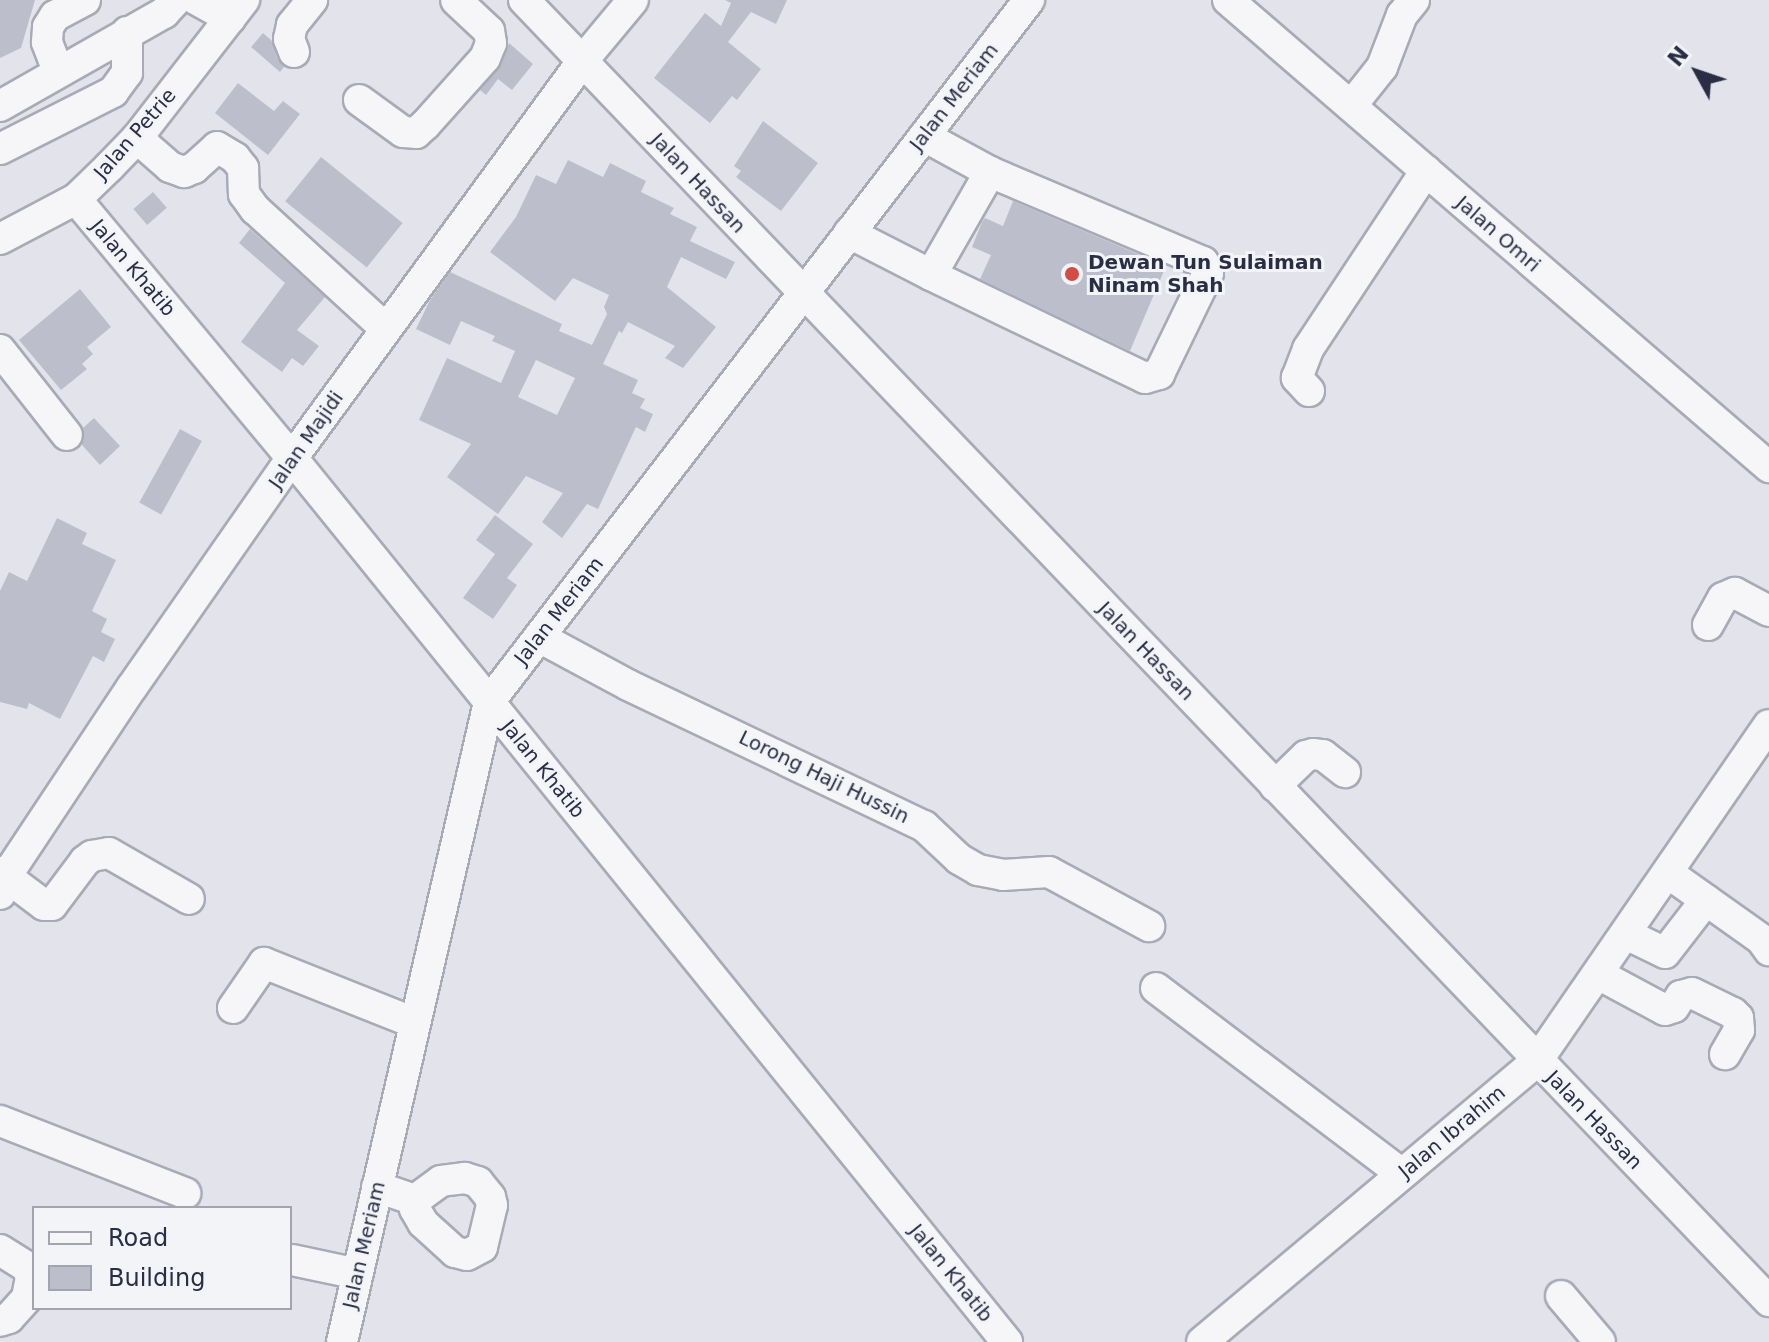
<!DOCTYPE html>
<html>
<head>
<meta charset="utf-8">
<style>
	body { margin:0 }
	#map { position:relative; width:1769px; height:1342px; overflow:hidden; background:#e3e4eb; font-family:"DejaVu Sans",sans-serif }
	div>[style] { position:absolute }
	.building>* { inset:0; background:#bcbfcb; transform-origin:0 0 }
	.roads { filter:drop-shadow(2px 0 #a8aab6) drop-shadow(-2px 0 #a8aab6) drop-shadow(0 2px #a8aab6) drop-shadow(0 -2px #a8aab6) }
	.minor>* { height:30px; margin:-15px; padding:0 15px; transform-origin:15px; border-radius:15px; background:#f6f6f9 }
	.dots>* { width:22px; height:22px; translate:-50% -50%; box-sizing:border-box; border:4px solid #f2f4f8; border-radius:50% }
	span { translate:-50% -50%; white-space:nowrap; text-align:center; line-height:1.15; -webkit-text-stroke:6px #f2f4f8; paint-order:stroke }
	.street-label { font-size:20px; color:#2a2e44 }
	.poi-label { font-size:20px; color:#2a2e44; font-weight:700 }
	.left { translate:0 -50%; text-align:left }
	.legend { position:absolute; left:32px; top:1206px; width:260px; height:104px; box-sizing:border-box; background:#f2f4f8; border:2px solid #a2a5b0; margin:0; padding:10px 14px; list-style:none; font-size:24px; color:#2a2e44 }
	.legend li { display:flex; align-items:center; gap:16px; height:40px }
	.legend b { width:40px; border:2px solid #a2a5b0 }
	.north { position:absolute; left:1657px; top:32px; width:80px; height:80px; -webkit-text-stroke:6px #f2f4f8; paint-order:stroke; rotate:310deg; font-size:22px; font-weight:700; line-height:32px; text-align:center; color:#2a2e44 }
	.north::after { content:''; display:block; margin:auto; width:28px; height:36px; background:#2a2e44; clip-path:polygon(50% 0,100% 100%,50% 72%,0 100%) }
</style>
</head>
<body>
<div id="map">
	<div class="building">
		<div style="clip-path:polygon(0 0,35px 0,21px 48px,0 58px)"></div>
		<div style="clip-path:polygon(725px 0,787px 0,776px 24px,751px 12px,728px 42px,761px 69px,737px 100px,732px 96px,710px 123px,654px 78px,705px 13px,721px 26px,731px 3px)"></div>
		<div style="clip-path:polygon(263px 33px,272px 41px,277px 58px,284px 67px,280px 72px,251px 47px)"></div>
		<div style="clip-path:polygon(509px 43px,533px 64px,512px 90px,498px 79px,486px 95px,480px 90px,501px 65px)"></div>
		<div style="clip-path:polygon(238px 83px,274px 111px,283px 101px,300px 114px,268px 155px,215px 113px)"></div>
		<div style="clip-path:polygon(763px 121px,818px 163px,781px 211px,736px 177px,741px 171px,734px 166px)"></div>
		<div style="left:321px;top:157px;width:105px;height:57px;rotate:39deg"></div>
		<div style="clip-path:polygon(evenodd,568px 160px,603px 177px,610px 163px,646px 181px,641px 192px,674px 208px,670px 214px,697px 227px,690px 241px,735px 262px,726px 279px,681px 257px,667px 287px,716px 327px,683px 368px,665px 358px,675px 346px,628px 322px,622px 333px,619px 331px,603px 364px,638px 380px,632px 393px,645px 399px,640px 408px,653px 414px,645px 432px,636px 427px,598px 509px,587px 504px,562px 538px,542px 522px,563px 493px,526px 476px,498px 514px,447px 477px,471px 444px,419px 420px,447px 358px,501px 383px,515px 351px,492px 341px,495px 336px,461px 321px,450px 345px,416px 329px,430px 300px,450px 272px,562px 324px,559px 331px,592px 345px,607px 314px,604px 307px,609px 295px,573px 278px,555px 301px,490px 252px,516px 217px,536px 175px,556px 184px,568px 160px,536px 360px,575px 378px,557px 415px,518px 397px,536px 360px)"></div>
		<div style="left:153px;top:192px;width:21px;height:26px;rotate:49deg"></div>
		<div style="clip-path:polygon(1013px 201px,1166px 266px,1130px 351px,980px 279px,991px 255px,972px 247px,982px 222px,985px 218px,1003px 226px)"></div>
		<div style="clip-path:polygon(250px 229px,325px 297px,297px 330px,319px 346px,303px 366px,292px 358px,282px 372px,241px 342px,285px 283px,239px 243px)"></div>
		<div style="clip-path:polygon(80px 289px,111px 327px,87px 347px,93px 354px,82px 364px,87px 369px,61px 390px,19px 340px)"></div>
		<div style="clip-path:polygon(94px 418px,120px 446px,100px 465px,82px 445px,83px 428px)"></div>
		<div style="left:180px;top:429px;width:25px;height:84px;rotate:29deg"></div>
		<div style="clip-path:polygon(495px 515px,533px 544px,507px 578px,517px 585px,493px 619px,463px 598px,495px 554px,476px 540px)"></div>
		<div style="clip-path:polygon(57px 518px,87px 533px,82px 544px,116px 560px,92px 611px,107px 619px,101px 632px,115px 639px,104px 662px,93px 656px,60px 719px,29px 703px,27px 709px,0 702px,0 591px,9px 572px,27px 581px)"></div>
	</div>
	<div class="roads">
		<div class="minor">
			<div style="left:197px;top:0;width:38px;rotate:29deg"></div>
			<div style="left:524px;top:0;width:1801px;rotate:46.26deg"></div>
			<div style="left:1228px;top:0;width:715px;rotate:40.8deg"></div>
			<div style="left:294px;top:52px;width:14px;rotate:-111deg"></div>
			<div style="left:289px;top:39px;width:14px;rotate:-78deg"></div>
			<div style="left:292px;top:25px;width:32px;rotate:-51deg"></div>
			<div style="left:58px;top:71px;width:31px;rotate:-111deg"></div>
			<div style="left:47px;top:42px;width:15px;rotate:-86deg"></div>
			<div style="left:48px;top:27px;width:13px;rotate:-58deg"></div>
			<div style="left:55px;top:16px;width:34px;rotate:-28deg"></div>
			<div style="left:359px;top:100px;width:54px;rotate:36deg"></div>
			<div style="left:403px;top:132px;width:13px;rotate:4deg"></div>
			<div style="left:416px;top:133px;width:12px;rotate:-42deg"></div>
			<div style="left:425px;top:125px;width:90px;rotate:-48.2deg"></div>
			<div style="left:485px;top:58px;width:16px;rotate:-68deg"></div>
			<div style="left:491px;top:43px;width:12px;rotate:-99deg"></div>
			<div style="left:489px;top:31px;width:45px;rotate:-136.8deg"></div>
			<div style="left:0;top:106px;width:189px;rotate:-29.6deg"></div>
			<div style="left:164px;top:13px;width:18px;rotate:-47deg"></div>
			<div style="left:1351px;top:106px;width:50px;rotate:-51.5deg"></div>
			<div style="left:1382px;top:67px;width:56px;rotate:-69deg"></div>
			<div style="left:1402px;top:15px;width:19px;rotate:-51deg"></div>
			<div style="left:137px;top:138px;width:44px;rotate:41.3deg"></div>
			<div style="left:170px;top:167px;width:15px;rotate:20deg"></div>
			<div style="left:184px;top:172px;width:11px;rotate:-22deg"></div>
			<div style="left:194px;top:168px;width:31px;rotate:-42deg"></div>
			<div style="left:217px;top:147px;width:21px;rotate:31deg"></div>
			<div style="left:235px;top:158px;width:13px;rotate:51deg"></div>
			<div style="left:243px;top:168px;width:26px;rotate:88deg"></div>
			<div style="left:244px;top:194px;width:19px;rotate:54deg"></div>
			<div style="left:255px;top:209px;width:176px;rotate:42.5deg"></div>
			<div style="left:0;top:149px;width:127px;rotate:-26.8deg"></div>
			<div style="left:113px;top:92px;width:24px;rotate:-54deg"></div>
			<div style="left:127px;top:73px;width:41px;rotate:-90deg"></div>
			<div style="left:76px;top:199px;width:337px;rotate:50.2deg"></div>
			<div style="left:292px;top:458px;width:1137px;rotate:51.03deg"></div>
			<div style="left:849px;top:233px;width:92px;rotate:27.1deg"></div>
			<div style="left:931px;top:275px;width:119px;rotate:-60.2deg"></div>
			<div style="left:990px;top:172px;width:75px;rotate:-151.4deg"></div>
			<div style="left:0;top:239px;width:86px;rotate:-27.8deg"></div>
			<div style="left:76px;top:199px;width:46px;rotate:-44.1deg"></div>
			<div style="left:109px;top:167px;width:40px;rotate:-46deg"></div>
			<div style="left:137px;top:138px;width:175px;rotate:-52.2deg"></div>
			<div style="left:931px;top:275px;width:237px;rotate:25.7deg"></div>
			<div style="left:1145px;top:378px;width:15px;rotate:-16deg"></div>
			<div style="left:1159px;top:374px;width:112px;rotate:-64.1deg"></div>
			<div style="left:1208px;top:273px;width:12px;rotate:-114deg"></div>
			<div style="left:1203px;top:262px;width:231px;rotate:-157.1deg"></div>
			<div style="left:0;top:350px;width:108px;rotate:51.8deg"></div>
			<div style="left:1309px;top:391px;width:18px;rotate:-133deg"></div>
			<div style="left:1297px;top:378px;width:31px;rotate:-69deg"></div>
			<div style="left:1308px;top:349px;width:214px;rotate:-56.5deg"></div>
			<div style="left:1708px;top:625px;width:31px;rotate:-61deg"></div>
			<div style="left:1723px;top:598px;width:13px;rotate:-23deg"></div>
			<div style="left:1735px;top:593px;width:38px;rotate:28deg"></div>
			<div style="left:539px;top:637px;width:101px;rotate:28.3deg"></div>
			<div style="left:628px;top:685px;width:328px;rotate:25.5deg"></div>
			<div style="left:924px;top:826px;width:48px;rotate:43.3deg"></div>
			<div style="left:959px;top:859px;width:22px;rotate:30deg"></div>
			<div style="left:978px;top:870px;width:25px;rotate:11deg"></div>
			<div style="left:1003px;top:875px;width:46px;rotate:-3.7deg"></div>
			<div style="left:1049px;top:872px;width:114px;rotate:28.4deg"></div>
			<div style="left:1275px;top:786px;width:43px;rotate:-44.1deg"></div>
			<div style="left:1306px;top:756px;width:7px;rotate:-16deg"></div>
			<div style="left:1313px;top:754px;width:10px;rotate:6deg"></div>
			<div style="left:1323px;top:755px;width:28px;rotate:38deg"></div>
			<div style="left:0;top:872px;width:55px;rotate:36.9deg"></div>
			<div style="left:44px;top:905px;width:8px"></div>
			<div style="left:52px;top:905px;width:55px;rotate:-53.1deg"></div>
			<div style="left:85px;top:861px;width:9px;rotate:-36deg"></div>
			<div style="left:92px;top:856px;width:17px;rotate:-10deg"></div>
			<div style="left:109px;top:853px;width:92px;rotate:29.9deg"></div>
			<div style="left:1668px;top:873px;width:114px;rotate:35.4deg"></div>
			<div style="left:1761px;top:939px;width:14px;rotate:54deg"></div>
			<div style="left:0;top:894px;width:17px;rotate:-73deg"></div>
			<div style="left:5px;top:878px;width:229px;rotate:-56.4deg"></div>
			<div style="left:132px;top:687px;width:279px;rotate:-55.1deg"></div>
			<div style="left:292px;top:458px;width:493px;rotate:-53.8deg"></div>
			<div style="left:583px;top:60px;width:78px;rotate:-50.2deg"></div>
			<div style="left:1626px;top:934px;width:43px;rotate:26deg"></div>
			<div style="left:1665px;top:953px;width:67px;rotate:-52.3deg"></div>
			<div style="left:1598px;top:974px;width:76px;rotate:28.2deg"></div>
			<div style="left:1665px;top:1010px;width:9px;rotate:-18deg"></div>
			<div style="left:1674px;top:1007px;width:13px;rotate:-58deg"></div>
			<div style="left:1681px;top:996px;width:11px;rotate:-15deg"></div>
			<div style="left:1692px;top:993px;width:46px;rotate:26deg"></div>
			<div style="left:1733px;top:1013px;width:7px;rotate:45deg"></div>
			<div style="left:1738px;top:1018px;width:12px;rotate:85deg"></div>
			<div style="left:1739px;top:1030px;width:28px;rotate:120deg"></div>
			<div style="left:1156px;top:988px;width:308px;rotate:37.1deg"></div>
			<div style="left:233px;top:1008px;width:55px;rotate:-55.4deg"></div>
			<div style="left:264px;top:963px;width:162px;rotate:21.7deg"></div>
			<div style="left:0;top:1121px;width:199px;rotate:21.3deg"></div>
			<div style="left:377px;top:1187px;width:40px;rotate:18.9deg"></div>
			<div style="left:415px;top:1200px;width:9px;rotate:90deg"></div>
			<div style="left:415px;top:1209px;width:16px;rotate:60deg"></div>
			<div style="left:423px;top:1223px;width:43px;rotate:42.2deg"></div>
			<div style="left:455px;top:1252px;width:12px;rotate:14deg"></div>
			<div style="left:467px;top:1255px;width:17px;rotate:-28deg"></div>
			<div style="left:482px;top:1247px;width:43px;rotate:-76.6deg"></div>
			<div style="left:492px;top:1205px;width:8px;rotate:-104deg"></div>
			<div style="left:490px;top:1197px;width:19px;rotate:-129deg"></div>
			<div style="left:478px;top:1182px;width:14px;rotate:-163deg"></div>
			<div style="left:465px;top:1178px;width:24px;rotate:173deg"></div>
			<div style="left:441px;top:1181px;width:32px;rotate:144deg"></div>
			<div style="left:0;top:1250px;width:32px;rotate:32deg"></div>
			<div style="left:27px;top:1267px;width:11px;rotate:68deg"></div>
			<div style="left:31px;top:1277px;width:21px;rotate:101deg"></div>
			<div style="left:27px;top:1298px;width:27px;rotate:132deg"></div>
			<div style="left:9px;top:1318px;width:9px;rotate:162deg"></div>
			<div style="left:292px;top:1260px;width:67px;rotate:12deg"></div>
			<div style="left:1561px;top:1296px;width:60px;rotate:49.7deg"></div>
			<div style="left:342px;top:1342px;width:657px;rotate:-77.06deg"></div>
			<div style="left:489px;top:702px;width:886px;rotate:-52.43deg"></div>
			<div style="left:1202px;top:1342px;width:437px;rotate:-40deg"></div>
			<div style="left:1537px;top:1061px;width:408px;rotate:-55.4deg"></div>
		</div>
	</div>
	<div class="dots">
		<div style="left:1072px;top:274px;background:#d44b44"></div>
	</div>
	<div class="street-label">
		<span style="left:954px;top:97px;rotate:-52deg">Jalan Meriam</span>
		<span style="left:135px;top:134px;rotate:-49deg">Jalan Petrie</span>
		<span style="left:698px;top:183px;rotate:47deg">Jalan Hassan</span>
		<span style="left:1498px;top:234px;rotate:41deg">Jalan Omri</span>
		<span style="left:133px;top:268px;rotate:50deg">Jalan Khatib</span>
		<span style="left:306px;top:440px;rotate:-55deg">Jalan Majidi</span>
		<span style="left:559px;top:611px;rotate:-52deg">Jalan Meriam</span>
		<span style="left:1146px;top:651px;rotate:46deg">Jalan Hassan</span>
		<span style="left:543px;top:769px;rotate:51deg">Jalan Khatib</span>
		<span style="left:824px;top:777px;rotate:26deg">Lorong Haji Hussin</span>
		<span style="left:1594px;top:1120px;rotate:46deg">Jalan Hassan</span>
		<span style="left:1452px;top:1132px;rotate:-40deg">Jalan Ibrahim</span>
		<span style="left:364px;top:1245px;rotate:-77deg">Jalan Meriam</span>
		<span style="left:951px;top:1273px;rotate:51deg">Jalan Khatib</span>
	</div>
	<div class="poi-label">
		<span class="left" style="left:1088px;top:274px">Dewan Tun Sulaiman<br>Ninam Shah</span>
	</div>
	<ul class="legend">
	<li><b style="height:10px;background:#f6f6f9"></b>Road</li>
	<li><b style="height:22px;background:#bcbfcb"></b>Building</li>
	</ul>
	<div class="north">N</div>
</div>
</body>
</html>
